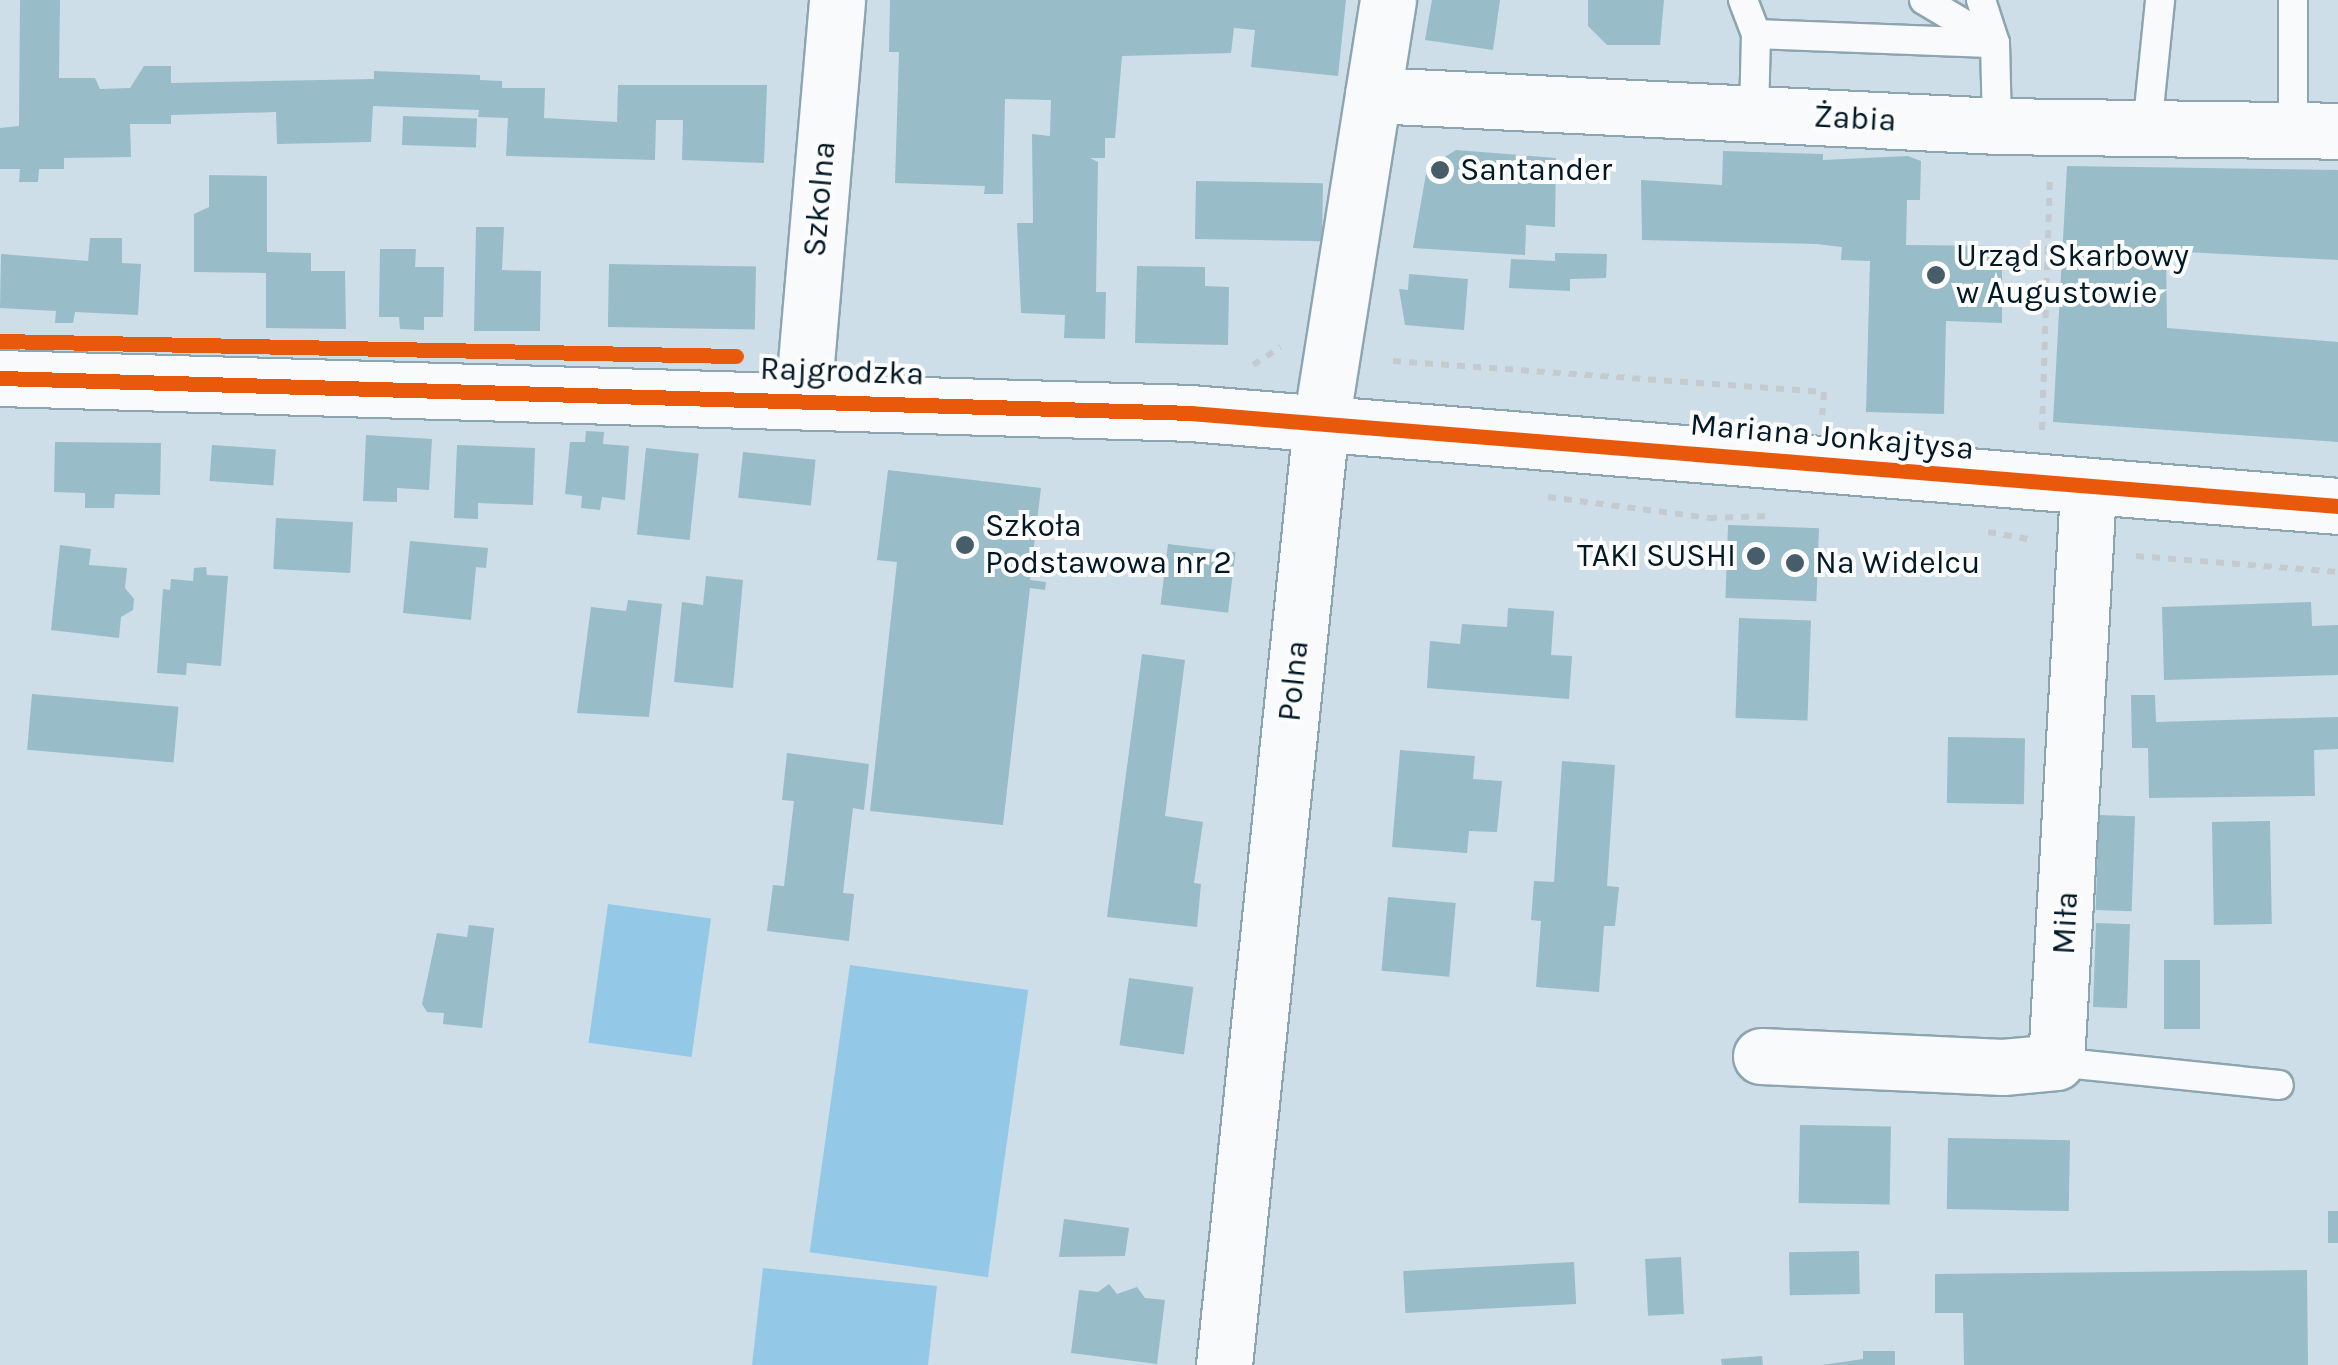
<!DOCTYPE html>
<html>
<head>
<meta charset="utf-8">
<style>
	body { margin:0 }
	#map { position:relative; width:2338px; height:1365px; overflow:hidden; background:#cddee9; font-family:Karla,sans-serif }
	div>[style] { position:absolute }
	.green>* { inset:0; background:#94c8e7; transform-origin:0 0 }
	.building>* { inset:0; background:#98bcc8; transform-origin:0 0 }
	.path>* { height:6px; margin-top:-3px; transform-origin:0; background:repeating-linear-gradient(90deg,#c4cacd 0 8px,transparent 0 16px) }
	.roads { filter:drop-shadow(2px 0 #8da4b1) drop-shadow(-2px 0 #8da4b1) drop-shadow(0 2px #8da4b1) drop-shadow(0 -2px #8da4b1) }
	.service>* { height:28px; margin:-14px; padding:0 14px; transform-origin:14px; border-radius:14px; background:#f8fafc }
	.minor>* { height:55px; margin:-27.5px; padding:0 27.5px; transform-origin:27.5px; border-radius:27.5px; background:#f8fafc }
	.tertiary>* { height:55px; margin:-27.5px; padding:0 27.5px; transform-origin:27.5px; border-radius:27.5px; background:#f8fafc }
	.cycleway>* { height:15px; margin:-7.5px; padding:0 7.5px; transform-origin:7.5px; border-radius:7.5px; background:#e8590c }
	.dots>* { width:28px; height:28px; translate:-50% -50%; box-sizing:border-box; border:5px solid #fcfcfc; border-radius:50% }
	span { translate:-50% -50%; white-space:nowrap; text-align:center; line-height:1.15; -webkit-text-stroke:8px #fcfcfc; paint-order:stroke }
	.street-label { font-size:32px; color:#011826 }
	.poi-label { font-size:32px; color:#011826 }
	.left { translate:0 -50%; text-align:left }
	.right { translate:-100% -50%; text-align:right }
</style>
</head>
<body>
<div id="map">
	<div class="green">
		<div style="left:608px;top:904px;width:104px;height:140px;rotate:8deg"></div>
		<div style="left:850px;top:965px;width:180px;height:290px;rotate:8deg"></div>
		<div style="clip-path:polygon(763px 1268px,937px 1286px,928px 1365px,752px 1365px)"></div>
	</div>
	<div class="building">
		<div style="clip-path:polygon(20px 0,60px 0,59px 78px,95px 78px,100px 89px,130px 88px,144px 66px,171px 66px,171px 83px,374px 79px,374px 71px,480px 75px,480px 80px,502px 81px,502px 88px,545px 88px,544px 118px,617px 122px,618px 85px,767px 85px,764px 163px,682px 160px,683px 120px,656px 120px,655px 160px,506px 156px,508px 118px,478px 117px,479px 110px,373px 106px,371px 142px,277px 144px,276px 112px,171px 115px,171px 124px,130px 124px,131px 157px,64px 158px,64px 169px,39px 169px,38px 182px,19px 182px,20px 169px,0 169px,0 128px,19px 126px)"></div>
		<div style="clip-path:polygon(890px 0,1346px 0,1338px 76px,1251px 67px,1255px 30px,1234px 28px,1231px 53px,1122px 56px,1115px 138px,1105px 138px,1105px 158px,1090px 158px,1098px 162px,1096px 292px,1106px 292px,1105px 339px,1064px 338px,1065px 315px,1021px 313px,1017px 223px,1033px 223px,1032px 134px,1050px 136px,1051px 100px,1005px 99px,1003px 194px,984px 194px,985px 186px,895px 183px,899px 52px,889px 52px)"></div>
		<div style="clip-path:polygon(1432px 0,1500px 0,1493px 50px,1425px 40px)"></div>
		<div style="clip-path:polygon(1588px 0,1664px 0,1660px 45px,1607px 45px,1588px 26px)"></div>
		<div style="left:403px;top:116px;width:74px;height:29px;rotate:2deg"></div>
		<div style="clip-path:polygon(1456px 150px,1556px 158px,1555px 227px,1526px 225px,1525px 255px,1413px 248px,1427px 168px)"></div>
		<div style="clip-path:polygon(1723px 151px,1823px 154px,1823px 160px,1908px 156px,1921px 161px,1920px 200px,1907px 200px,1906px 245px,2002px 246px,2002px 323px,1946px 321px,1944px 414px,1866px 412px,1870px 261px,1841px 260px,1842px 247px,1817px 244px,1642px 240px,1641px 180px,1722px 185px)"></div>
		<div style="clip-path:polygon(2067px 166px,2338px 170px,2338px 260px,2166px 251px,2167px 328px,2338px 342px,2338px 442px,2053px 422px)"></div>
		<div style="clip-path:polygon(209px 175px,267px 176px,267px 252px,311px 253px,311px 271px,345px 271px,346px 329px,266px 328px,266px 273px,194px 272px,194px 214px,209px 207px)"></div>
		<div style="left:1196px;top:181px;width:127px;height:58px;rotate:1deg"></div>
		<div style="clip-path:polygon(476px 227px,504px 227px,502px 270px,541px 271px,540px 331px,474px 331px)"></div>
		<div style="clip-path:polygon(90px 238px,122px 238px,122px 263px,141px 264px,138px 315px,75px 312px,73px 323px,55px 323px,56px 311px,0 308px,1px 254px,88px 261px)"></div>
		<div style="clip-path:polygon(380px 249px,416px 249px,415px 267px,444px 267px,443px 317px,424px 317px,424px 330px,400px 329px,399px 317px,379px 317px)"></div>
		<div style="clip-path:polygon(1555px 253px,1607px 254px,1606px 278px,1570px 279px,1570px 291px,1509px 288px,1511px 259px,1555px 261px)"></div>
		<div style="left:609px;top:264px;width:147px;height:63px;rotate:1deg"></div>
		<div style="clip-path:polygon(1137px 266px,1205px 267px,1205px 286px,1229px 287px,1228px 345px,1135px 343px)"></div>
		<div style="clip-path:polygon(1409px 274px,1468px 279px,1464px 330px,1405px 325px,1399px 289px,1408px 290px)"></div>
		<div style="clip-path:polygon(586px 431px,604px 432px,603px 444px,629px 446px,625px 500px,602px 497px,600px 510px,581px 508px,582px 496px,565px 494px,570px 442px,585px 442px)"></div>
		<div style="clip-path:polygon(366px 435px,432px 439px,429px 490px,397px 488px,397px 502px,363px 501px)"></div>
		<div style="clip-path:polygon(55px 442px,161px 443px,160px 495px,115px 494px,114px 508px,85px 508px,85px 493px,54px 492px)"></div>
		<div style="left:212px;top:445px;width:64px;height:36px;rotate:4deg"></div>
		<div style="clip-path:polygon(457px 445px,535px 448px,533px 505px,478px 503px,478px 519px,454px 518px)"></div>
		<div style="left:646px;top:448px;width:53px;height:87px;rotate:6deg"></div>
		<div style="left:743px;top:452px;width:73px;height:46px;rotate:6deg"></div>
		<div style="clip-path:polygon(888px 470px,1041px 488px,1030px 580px,1046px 582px,1045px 590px,1030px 588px,1003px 825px,870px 811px,897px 562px,877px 560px)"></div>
		<div style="left:276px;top:518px;width:77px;height:51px;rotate:3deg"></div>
		<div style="left:1728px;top:525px;width:91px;height:73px;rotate:2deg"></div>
		<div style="clip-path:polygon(410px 541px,488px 548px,486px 568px,476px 567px,471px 620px,403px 613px)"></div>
		<div style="left:1168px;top:544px;width:68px;height:61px;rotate:7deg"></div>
		<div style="clip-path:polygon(60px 545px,91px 549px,89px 565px,127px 568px,125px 588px,134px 599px,133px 610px,121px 617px,119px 638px,51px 630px)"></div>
		<div style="clip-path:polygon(206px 567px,207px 575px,228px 576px,221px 666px,187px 663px,186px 675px,157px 673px,163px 589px,170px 590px,171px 579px,193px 581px,194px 568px)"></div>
		<div style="clip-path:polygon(706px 576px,743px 580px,733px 688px,674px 682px,682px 602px,703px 605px)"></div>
		<div style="clip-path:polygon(628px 600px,662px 604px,649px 717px,577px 713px,591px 607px,626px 611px)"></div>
		<div style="clip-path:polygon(2311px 602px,2312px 626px,2338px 625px,2338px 675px,2164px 680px,2162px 607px)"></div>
		<div style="clip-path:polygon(1508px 608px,1554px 611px,1551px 655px,1572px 656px,1569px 699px,1427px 688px,1430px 641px,1460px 644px,1462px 624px,1507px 627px)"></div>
		<div style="left:1739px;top:618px;width:72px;height:100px;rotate:2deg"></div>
		<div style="clip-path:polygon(1142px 654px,1185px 660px,1165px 816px,1203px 822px,1194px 883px,1201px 884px,1197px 927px,1107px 917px)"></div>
		<div style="left:32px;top:694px;width:147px;height:56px;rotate:5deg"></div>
		<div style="clip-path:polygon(2131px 695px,2155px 695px,2156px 722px,2338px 717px,2338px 749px,2314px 750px,2315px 796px,2149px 798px,2148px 748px,2132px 748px)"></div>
		<div style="left:1948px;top:737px;width:77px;height:66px;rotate:1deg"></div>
		<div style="clip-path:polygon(1400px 750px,1475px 756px,1473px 779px,1502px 781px,1497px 832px,1469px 831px,1467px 853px,1392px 847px)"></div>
		<div style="clip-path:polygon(787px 753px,869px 764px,864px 810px,853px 808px,843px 893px,854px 894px,849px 941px,767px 931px,773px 885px,784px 886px,794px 801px,782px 800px)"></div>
		<div style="clip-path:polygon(1562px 761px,1615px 765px,1607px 886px,1619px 887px,1615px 926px,1604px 926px,1599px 992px,1536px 987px,1541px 921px,1531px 920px,1534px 881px,1554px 882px)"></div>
		<div style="left:2099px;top:815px;width:36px;height:95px;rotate:2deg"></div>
		<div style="left:2270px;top:821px;width:103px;height:58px;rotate:89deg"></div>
		<div style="left:1388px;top:897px;width:68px;height:74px;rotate:5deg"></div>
		<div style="left:2096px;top:923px;width:34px;height:84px;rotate:2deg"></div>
		<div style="clip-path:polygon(469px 925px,494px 928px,482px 1028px,443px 1024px,444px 1013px,427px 1012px,422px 1004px,437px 933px,467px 937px)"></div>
		<div style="left:2164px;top:960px;width:36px;height:69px"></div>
		<div style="left:1129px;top:978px;width:65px;height:68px;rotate:8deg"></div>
		<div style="left:1800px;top:1125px;width:91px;height:78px;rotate:1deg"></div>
		<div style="left:1948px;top:1138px;width:122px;height:71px;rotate:1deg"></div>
		<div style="left:2328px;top:1211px;width:10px;height:32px"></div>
		<div style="clip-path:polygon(1064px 1219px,1129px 1228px,1125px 1256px,1059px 1257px)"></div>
		<div style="left:1859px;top:1251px;width:43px;height:70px;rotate:89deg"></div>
		<div style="left:1681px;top:1257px;width:57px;height:36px;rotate:87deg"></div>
		<div style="left:1574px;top:1262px;width:42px;height:171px;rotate:87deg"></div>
		<div style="clip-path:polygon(2307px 1270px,2308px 1365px,1964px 1365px,1963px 1313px,1935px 1313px,1935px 1274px)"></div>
		<div style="clip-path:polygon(1109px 1284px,1117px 1294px,1137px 1287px,1145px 1298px,1165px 1300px,1157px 1364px,1071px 1353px,1079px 1290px,1098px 1292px)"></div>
		<div style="clip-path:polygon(1863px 1351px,1895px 1351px,1895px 1365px,1822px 1365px,1863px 1359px)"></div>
		<div style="clip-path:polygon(1762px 1356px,1763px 1365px,1722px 1365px,1721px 1359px)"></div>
	</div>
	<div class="path">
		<div style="left:1393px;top:361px;width:432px;rotate:4.1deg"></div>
		<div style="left:1824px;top:392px;width:23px;rotate:95deg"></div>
		<div style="left:1253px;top:365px;width:33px;rotate:-33deg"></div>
		<div style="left:2042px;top:430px;width:252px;rotate:-88.2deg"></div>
		<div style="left:1548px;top:497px;width:162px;rotate:7.4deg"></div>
		<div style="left:1709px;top:518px;width:60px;rotate:-1.9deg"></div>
		<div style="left:1988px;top:532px;width:46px;rotate:10.1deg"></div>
		<div style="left:2136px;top:556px;width:203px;rotate:4.5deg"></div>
	</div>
	<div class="roads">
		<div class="service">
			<div style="left:1743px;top:0;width:36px;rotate:69deg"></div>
			<div style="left:1756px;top:34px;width:80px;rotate:91.4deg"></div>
			<div style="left:1924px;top:0;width:78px;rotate:30.8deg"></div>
			<div style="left:1981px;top:0;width:45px;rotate:72deg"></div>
			<div style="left:1995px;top:43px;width:83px;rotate:88.6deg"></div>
			<div style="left:1756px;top:34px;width:239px;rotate:2.2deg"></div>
			<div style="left:2147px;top:129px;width:130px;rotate:-84.2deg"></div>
			<div style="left:2293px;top:132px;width:132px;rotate:-90deg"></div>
			<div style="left:2056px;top:1062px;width:224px;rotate:5.9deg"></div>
		</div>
		<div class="minor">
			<div style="left:1373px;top:95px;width:625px;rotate:2.84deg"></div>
			<div style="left:1997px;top:126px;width:341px;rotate:0.8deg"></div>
			<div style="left:803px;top:398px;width:399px;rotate:-85.1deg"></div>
			<div style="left:1761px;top:1056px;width:242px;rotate:2.6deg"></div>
			<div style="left:2003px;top:1067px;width:53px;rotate:-5.4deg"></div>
			<div style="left:2056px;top:1062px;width:574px;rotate:-86.8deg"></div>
			<div style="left:1224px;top:1365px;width:947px;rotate:-84.12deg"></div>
		</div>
		<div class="tertiary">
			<div style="left:0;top:378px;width:1191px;rotate:1.68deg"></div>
			<div style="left:1190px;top:413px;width:1152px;rotate:4.63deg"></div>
			<div style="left:1321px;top:423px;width:428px;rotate:-81deg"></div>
		</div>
	</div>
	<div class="cycleway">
		<div style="left:0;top:341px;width:736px;rotate:1.17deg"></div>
		<div style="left:0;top:378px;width:1191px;rotate:1.68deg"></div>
		<div style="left:1190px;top:413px;width:1152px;rotate:4.63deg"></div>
	</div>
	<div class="dots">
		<div style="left:1440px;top:170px;background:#485d6a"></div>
		<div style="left:1936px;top:275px;background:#485d6a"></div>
		<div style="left:965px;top:545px;background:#485d6a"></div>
		<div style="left:1756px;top:556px;background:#485d6a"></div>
		<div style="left:1795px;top:563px;background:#485d6a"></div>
	</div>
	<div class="street-label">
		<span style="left:1855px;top:119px;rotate:3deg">Żabia</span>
		<span style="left:820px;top:199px;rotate:-85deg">Szkolna</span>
		<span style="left:842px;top:372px;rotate:2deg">Rajgrodzka</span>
		<span style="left:1832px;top:437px;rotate:5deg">Mariana Jonkajtysa</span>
		<span style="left:1294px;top:681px;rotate:-84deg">Polna</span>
		<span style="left:2066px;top:923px;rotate:-87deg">Miła</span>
	</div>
	<div class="poi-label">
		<span class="left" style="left:1460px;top:170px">Santander</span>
		<span class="left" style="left:1956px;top:275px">Urząd Skarbowy<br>w Augustowie</span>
		<span class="left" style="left:985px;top:545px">Szkoła<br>Podstawowa nr 2</span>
		<span class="right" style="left:1736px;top:556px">TAKI SUSHI</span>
		<span class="left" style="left:1815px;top:563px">Na Widelcu</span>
	</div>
</div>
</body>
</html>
